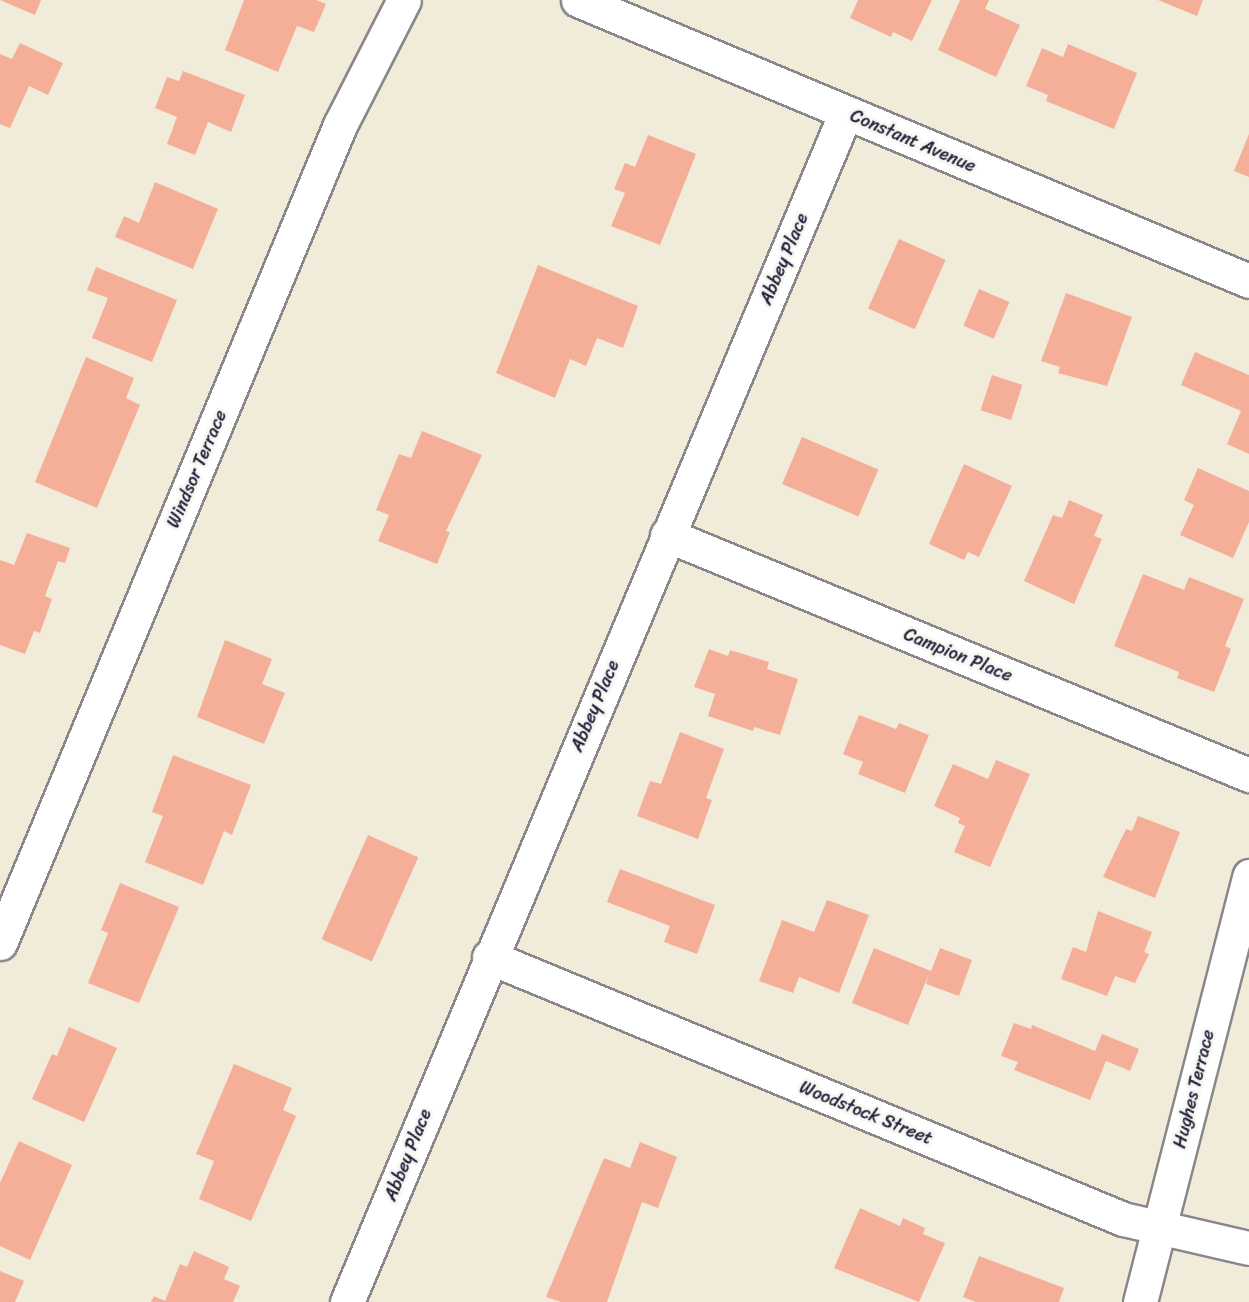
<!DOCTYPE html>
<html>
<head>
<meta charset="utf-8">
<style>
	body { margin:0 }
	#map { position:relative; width:1249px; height:1302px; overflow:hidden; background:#f1ebd9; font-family:Sriracha,sans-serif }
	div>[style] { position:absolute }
	.building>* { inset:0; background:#f5af99; transform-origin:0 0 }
	.roads { filter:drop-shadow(2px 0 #8a868a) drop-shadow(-2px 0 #8a868a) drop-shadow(0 2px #8a868a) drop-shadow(0 -2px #8a868a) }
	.minor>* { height:33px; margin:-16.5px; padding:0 16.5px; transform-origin:16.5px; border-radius:16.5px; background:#fff }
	span { translate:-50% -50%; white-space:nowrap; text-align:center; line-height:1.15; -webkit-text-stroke:6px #f6f6f2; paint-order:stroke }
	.street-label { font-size:18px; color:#22223b }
</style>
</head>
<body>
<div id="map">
	<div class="building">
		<div style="clip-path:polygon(0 0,41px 0,35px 15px)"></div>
		<div style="clip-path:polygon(244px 0,316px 0,326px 4px,314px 32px,297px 26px,278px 72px,225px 50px)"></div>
		<div style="clip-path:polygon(858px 0,932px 0,912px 41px,893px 32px,891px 37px,850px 18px)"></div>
		<div style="clip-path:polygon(960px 0,989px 0,985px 9px,1020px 25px,996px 77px,938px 50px)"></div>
		<div style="clip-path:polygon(1158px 0,1203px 0,1197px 16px)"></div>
		<div style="clip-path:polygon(20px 43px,63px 63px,48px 95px,29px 86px,10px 128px,0 124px,0 54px,12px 59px)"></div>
		<div style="clip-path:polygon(1068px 44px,1137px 73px,1114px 129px,1046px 101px,1048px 95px,1026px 86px,1042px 48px,1063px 57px)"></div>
		<div style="clip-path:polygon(183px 71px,245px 95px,231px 132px,208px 122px,195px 155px,167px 144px,177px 117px,155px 108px,167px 77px,179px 81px)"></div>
		<div style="clip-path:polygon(1249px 134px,1249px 177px,1234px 171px)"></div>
		<div style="clip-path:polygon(648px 135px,696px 154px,660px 245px,611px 226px,625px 193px,614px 189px,625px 163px,635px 167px)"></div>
		<div style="clip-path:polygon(155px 182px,218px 209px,193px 269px,115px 237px,124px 216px,139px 223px)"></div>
		<div style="left:899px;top:239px;width:51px;height:76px;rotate:24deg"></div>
		<div style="clip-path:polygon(538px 265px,638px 306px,623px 348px,597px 338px,586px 366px,570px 359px,555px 398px,496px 373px)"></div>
		<div style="clip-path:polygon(96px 267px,177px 300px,152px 362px,92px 338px,108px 298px,87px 290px)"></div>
		<div style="left:979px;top:289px;width:33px;height:40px;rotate:23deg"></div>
		<div style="clip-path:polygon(1066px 293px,1132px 317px,1107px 386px,1058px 373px,1060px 367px,1041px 361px)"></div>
		<div style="clip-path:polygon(1195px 352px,1249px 375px,1249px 454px,1227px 444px,1241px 411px,1181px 385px)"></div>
		<div style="clip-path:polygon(86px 357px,134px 378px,126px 398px,140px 405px,97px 508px,35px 482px)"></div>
		<div style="left:992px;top:375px;width:32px;height:37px;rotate:18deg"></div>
		<div style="clip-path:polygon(422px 431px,482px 455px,446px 531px,450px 532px,437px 564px,378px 541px,389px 515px,376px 510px,399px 454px,411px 458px)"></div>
		<div style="left:802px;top:437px;width:83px;height:51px;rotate:23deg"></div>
		<div style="clip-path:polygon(964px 464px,1012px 486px,979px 557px,968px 552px,964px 560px,929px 544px)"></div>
		<div style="clip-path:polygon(1198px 468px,1249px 491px,1249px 522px,1233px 558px,1180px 535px,1194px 505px,1184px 500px)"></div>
		<div style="clip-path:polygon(1069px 500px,1103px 515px,1094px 536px,1102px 539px,1074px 604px,1024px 581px,1053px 515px,1062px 518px)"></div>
		<div style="clip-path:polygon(27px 533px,70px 548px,65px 563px,58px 561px,45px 596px,52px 599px,40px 633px,34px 631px,25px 654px,0 645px,0 560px,14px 565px)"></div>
		<div style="clip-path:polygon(1143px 574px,1184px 590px,1189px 577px,1244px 599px,1225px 646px,1231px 649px,1214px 692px,1177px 678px,1179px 672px,1114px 646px)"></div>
		<div style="clip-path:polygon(225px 640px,272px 659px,262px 684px,285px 693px,264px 744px,197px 717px)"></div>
		<div style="clip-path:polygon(709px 649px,728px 656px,730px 650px,769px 662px,767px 669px,798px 679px,780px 735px,754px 727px,753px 731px,708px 716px,715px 694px,694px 687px)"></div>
		<div style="clip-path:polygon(859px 715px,896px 729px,899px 723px,929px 735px,905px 793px,858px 774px,863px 762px,843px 754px)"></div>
		<div style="clip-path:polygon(680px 732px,724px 749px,706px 798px,712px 800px,698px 839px,637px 816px,650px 781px,661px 784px)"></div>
		<div style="clip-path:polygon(173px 755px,251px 785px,232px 835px,224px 831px,203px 885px,145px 862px,163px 816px,152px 812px)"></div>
		<div style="clip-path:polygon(996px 760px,1030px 774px,990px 867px,954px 852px,965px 826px,958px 823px,960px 818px,934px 806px,953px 764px,988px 779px)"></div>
		<div style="clip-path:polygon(1138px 816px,1180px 832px,1155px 898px,1103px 877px,1126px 829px,1132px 831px)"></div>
		<div style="left:368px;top:835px;width:55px;height:114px;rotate:24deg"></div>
		<div style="clip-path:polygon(620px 869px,715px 905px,697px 954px,664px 942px,670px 926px,607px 902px)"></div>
		<div style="clip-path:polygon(120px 883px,179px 907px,139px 1003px,88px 983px,108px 933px,101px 930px)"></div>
		<div style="clip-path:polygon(827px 900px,869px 915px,839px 993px,799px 977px,793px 993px,759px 981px,782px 920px,814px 932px)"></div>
		<div style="clip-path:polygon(1098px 911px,1152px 932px,1144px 952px,1149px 954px,1135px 983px,1115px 976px,1107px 996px,1061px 979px,1073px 947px,1086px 952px)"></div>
		<div style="clip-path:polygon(874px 948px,931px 971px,940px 948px,972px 960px,959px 996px,926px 984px,929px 974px,908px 1025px,852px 1003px)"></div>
		<div style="clip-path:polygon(1014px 1023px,1031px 1029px,1032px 1025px,1095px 1051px,1102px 1034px,1139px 1049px,1130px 1071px,1106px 1061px,1090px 1100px,1014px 1070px,1018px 1062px,1001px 1056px)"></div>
		<div style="clip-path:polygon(69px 1027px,117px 1048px,84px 1122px,32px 1099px,52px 1054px,57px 1056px)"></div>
		<div style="clip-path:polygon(234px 1064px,292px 1088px,283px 1110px,296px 1116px,251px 1221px,199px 1199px,214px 1161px,196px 1154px)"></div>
		<div style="clip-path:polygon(19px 1141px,72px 1165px,30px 1260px,0 1246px,0 1183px)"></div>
		<div style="clip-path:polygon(640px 1142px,677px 1157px,658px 1208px,642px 1202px,607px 1302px,561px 1302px,546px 1297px,604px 1158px,630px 1168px)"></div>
		<div style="clip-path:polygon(860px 1208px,900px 1226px,903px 1218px,925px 1228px,923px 1234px,945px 1243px,919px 1302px,834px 1268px)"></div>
		<div style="clip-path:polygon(194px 1251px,229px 1267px,224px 1279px,240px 1286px,233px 1302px,151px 1302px,154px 1296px,165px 1301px,180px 1264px,187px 1267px)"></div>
		<div style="clip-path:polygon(979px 1256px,1064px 1288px,1059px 1302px,976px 1302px,963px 1297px)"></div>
		<div style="clip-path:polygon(0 1271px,24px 1281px,15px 1302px,0 1302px)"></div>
	</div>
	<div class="roads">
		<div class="minor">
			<div style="left:578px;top:0;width:727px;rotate:22.72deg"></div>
			<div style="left:667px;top:535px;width:630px;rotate:22.41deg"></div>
			<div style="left:0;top:943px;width:886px;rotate:-67.43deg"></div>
			<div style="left:340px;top:125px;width:140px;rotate:-62.9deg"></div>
			<div style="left:489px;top:957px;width:686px;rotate:22.45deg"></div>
			<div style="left:1123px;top:1219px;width:129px;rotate:13deg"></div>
			<div style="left:347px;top:1302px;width:1290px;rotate:-67.25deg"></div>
			<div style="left:1140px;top:1302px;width:440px;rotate:-75.6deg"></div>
		</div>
	</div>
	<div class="street-label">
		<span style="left:913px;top:141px;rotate:23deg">Constant Avenue</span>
		<span style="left:784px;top:259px;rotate:-67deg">Abbey Place</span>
		<span style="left:197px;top:469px;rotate:-67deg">Windsor Terrace</span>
		<span style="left:958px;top:655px;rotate:22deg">Campion Place</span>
		<span style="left:595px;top:706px;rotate:-67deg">Abbey Place</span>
		<span style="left:1194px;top:1089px;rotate:-76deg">Hughes Terrace</span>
		<span style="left:866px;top:1113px;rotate:22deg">Woodstock Street</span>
		<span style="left:408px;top:1155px;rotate:-68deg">Abbey Place</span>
	</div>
</div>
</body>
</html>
